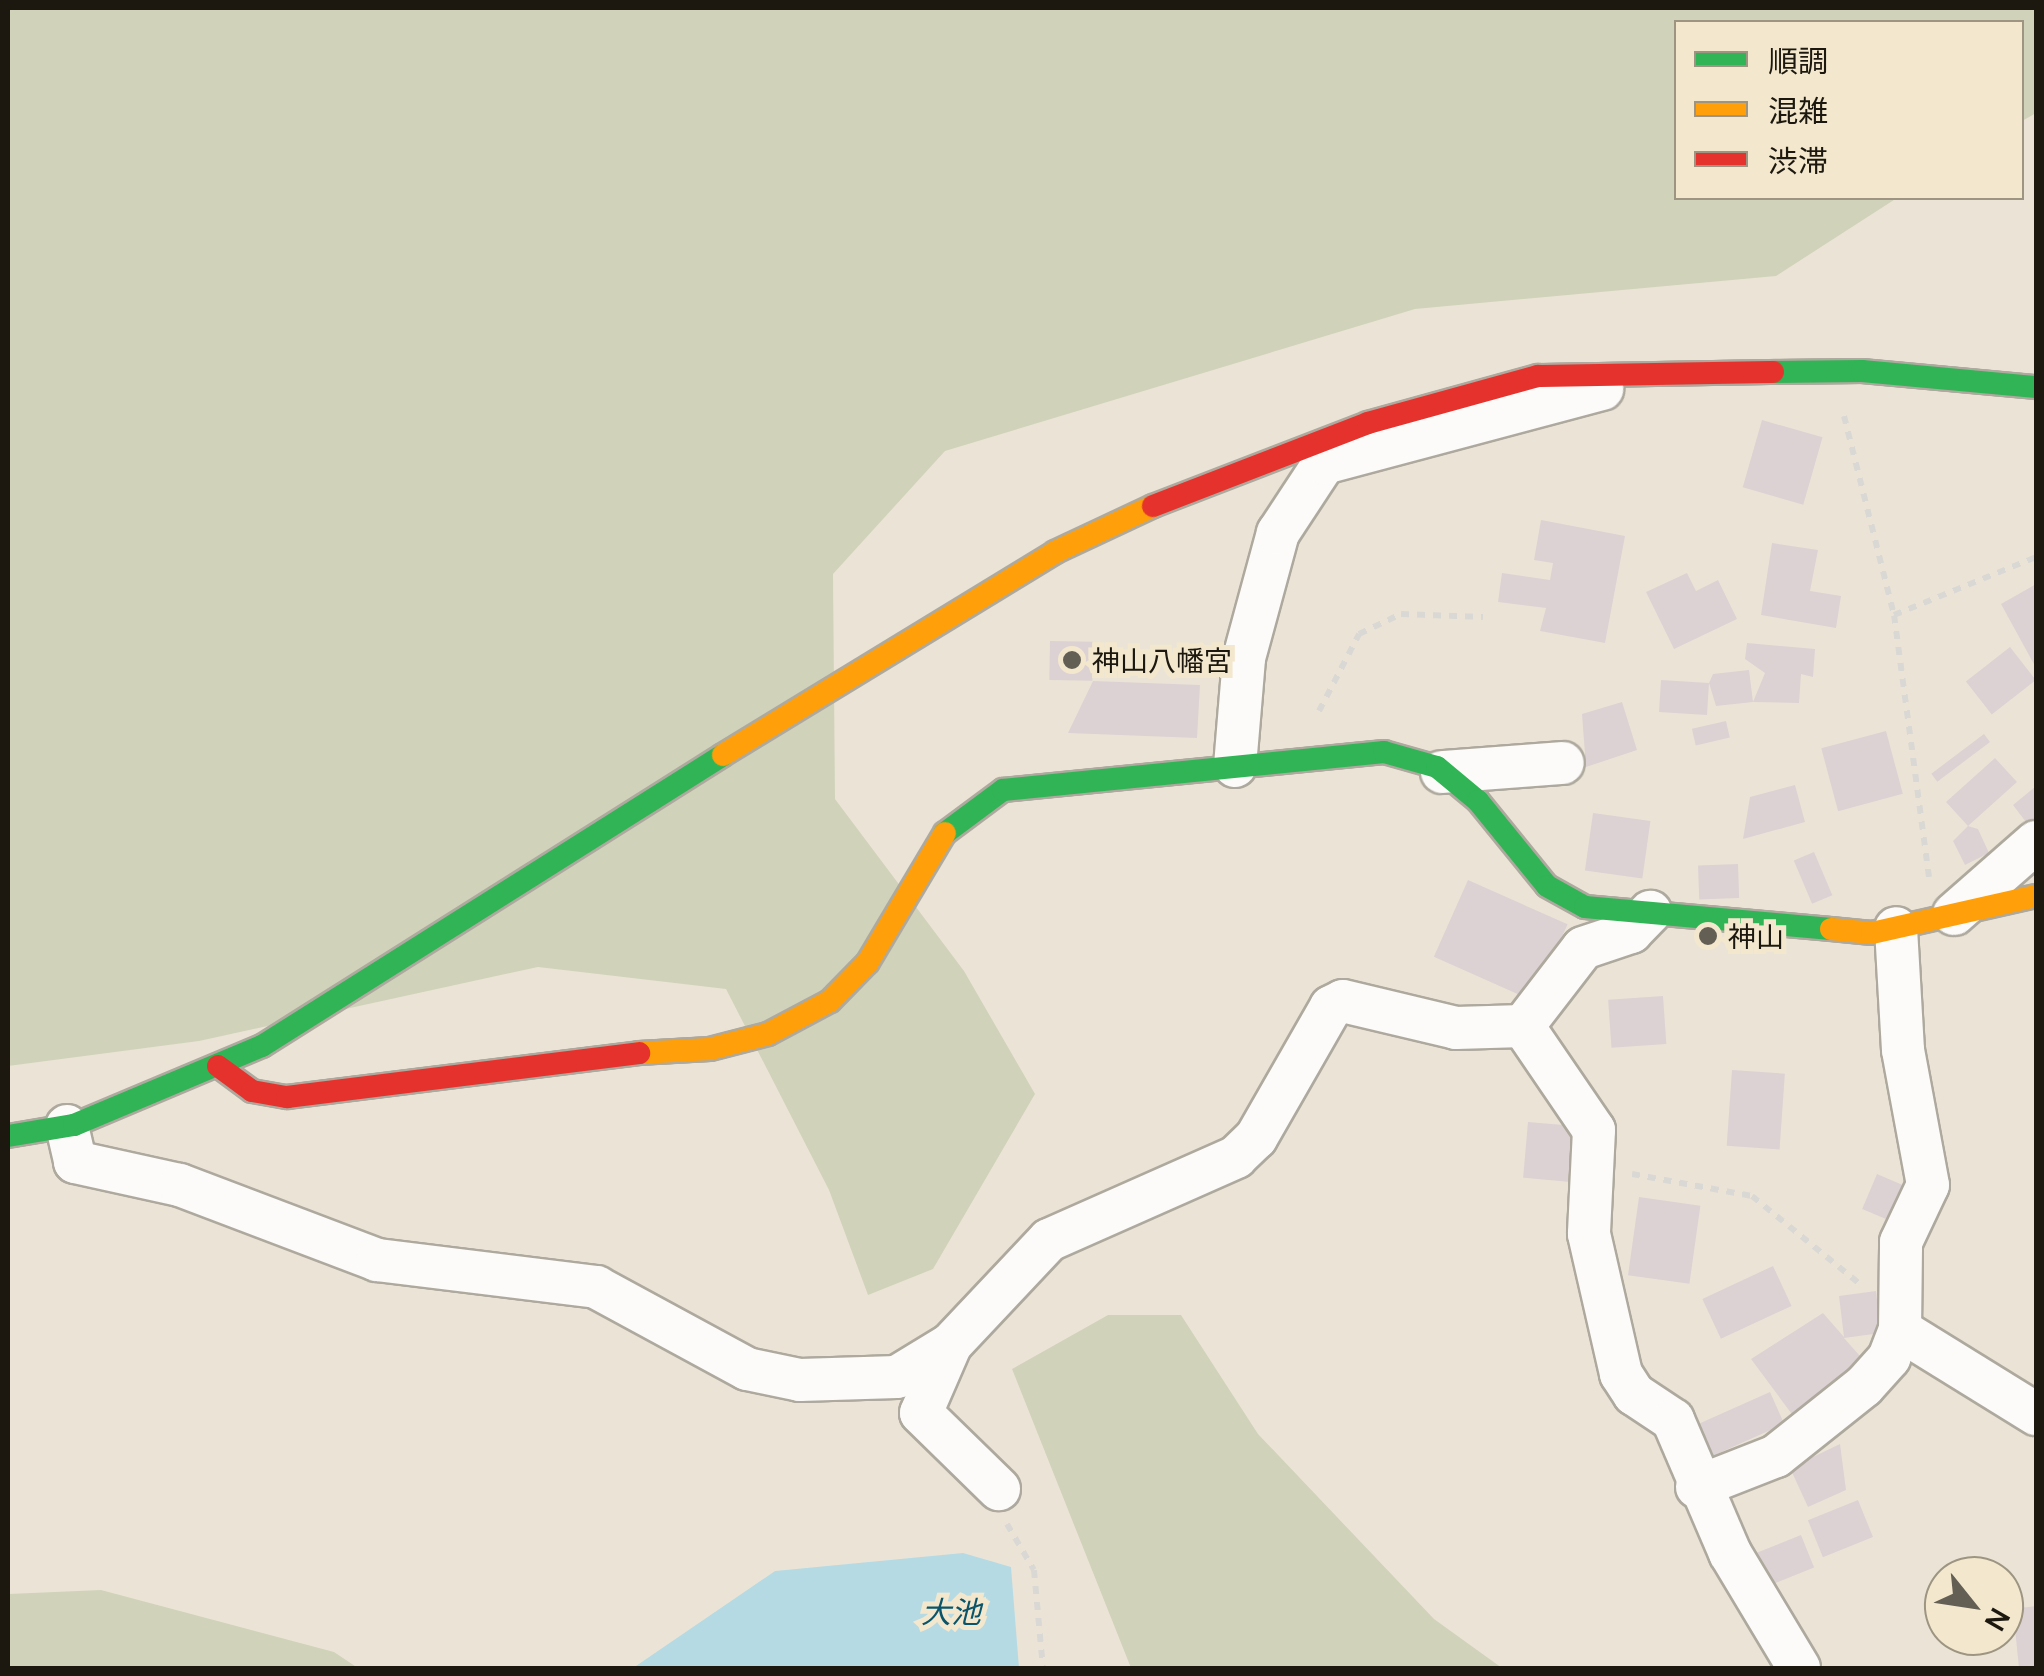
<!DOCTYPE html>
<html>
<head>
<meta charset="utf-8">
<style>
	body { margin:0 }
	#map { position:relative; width:2044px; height:1676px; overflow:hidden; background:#ebe4d6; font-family:Manrope,"Noto Sans JP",sans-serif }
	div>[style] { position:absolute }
	.green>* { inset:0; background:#d0d3ba }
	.water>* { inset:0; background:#b6dae4 }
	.building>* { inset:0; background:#dcd2d3; transform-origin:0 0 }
	.path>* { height:6px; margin-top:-3px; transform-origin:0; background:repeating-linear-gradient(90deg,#dad8d4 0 8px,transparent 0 16px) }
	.roads { filter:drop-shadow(2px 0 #aea99e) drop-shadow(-2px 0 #aea99e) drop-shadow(0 2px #aea99e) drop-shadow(0 -2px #aea99e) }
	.street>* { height:42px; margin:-21px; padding:0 21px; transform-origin:21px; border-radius:21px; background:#fcfbf9 }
	.fast>* { height:22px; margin:-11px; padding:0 11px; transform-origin:11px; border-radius:11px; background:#30b455 }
	.slow>* { height:22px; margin:-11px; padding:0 11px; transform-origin:11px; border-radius:11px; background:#ff9f0a }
	.jam>* { height:22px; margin:-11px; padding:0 11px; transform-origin:11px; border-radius:11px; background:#e5322d }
	.dots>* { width:28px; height:28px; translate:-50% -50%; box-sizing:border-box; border:5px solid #f3e8ce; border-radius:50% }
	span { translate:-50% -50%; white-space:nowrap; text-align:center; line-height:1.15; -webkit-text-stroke:10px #f3e8ce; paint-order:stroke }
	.poi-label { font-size:28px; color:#1c180f }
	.left { translate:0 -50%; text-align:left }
	.water-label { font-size:30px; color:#0a556a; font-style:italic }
	.frame { position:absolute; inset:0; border:10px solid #1c180f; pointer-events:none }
	.legend { position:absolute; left:1674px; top:20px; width:350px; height:180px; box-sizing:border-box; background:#f3e8ce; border:2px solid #9d9582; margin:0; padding:12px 18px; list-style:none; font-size:30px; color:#1c180f }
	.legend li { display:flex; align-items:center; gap:20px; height:50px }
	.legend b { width:50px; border:2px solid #9d9582 }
	.north { position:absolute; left:1924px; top:1556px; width:100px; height:100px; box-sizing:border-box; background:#f3e8ce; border:2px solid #9d9582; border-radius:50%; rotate:120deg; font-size:28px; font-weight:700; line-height:40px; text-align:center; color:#1c180f }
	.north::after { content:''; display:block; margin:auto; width:35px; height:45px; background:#645f55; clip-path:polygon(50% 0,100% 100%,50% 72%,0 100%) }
</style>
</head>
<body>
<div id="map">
	<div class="green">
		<div style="clip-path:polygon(8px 8px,2036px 8px,2036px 113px,2022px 121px,2022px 22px,1676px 22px,1676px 198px,1897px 198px,1776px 276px,1415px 309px,945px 451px,833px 574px,835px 799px,964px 971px,1035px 1094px,933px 1269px,868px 1295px,829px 1190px,726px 989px,538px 967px,199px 1041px,8px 1066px)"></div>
		<div style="clip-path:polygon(1108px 1315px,1181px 1315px,1258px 1434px,1434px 1619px,1502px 1668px,1131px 1668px,1012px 1369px)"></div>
		<div style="clip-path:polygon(101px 1590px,334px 1652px,358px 1668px,8px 1668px,8px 1594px)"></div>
	</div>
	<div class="water">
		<div style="clip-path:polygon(963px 1553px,1011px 1567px,1019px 1668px,633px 1668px,775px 1571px)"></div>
	</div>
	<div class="building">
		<div style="left:1762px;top:420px;width:63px;height:70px;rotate:16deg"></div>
		<div style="clip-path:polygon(1541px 520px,1625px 536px,1605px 643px,1540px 631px,1546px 608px,1498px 602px,1502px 573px,1550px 580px,1553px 563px,1534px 560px)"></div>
		<div style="clip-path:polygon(1772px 543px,1818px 550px,1810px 591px,1841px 596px,1836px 628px,1761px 615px)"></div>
		<div style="clip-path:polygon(1687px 573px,1696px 591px,1718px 580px,1737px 619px,1674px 649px,1646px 592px)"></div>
		<div style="clip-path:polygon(2036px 584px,2036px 668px,2001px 604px)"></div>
		<div style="left:1050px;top:641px;width:43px;height:39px;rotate:1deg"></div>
		<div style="clip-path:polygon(1747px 643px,1815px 649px,1813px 677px,1801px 674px,1799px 703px,1753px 702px,1765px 673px,1745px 659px)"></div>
		<div style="left:2010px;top:647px;width:42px;height:56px;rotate:52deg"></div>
		<div style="clip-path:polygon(1749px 670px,1753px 702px,1716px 706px,1709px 683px,1707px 715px,1659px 712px,1661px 680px,1709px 683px,1713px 674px)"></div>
		<div style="clip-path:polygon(1093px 681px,1200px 685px,1197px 738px,1068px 733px)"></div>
		<div style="clip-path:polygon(1622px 702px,1637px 750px,1586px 767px,1582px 714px)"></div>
		<div style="left:1726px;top:721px;width:17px;height:35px;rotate:77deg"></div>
		<div style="left:1886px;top:731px;width:65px;height:67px;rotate:75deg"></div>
		<div style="left:1984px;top:734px;width:10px;height:66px;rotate:53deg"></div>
		<div style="clip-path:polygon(1995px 758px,2017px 782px,1968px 826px,1978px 829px,1989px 853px,1965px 865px,1953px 841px,1968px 826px,1946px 802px)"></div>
		<div style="clip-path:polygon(1795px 785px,1805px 822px,1743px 839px,1750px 797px)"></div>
		<div style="clip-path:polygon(2036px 786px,2036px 827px,2032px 830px,2013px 805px)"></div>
		<div style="left:1593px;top:813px;width:58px;height:58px;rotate:8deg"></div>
		<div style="left:1814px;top:852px;width:47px;height:22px;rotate:67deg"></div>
		<div style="left:1738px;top:864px;width:34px;height:40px;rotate:88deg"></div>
		<div style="left:1468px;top:880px;width:109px;height:84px;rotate:24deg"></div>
		<div style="left:1663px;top:996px;width:48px;height:55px;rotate:86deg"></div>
		<div style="left:1732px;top:1070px;width:53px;height:76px;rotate:4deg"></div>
		<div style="left:1528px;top:1122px;width:53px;height:56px;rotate:5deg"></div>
		<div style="left:1877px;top:1174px;width:33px;height:38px;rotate:23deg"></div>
		<div style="left:1639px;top:1197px;width:62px;height:79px;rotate:8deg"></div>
		<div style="left:1773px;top:1266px;width:44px;height:78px;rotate:65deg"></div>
		<div style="clip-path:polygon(1876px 1291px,1881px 1333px,1844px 1338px,1867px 1364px,1794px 1417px,1751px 1359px,1823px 1313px,1844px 1337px,1839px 1296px)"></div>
		<div style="left:1770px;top:1392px;width:35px;height:81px;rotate:66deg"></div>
		<div style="clip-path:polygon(1840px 1444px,1846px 1490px,1808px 1507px,1790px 1468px)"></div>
		<div style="left:1858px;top:1500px;width:40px;height:54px;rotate:68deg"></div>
		<div style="left:1801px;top:1535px;width:35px;height:47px;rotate:68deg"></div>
		<div style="clip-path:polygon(2036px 1606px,2036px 1668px,2019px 1668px,2013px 1609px)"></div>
	</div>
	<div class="path">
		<div style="left:1844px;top:416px;width:205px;rotate:75.9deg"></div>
		<div style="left:1319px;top:711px;width:87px;rotate:-62.5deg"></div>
		<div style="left:1359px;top:634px;width:47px;rotate:-25.5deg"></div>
		<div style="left:1401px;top:614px;width:82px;rotate:2.1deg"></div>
		<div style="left:1929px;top:877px;width:264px;rotate:-97.6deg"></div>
		<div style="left:1894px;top:615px;width:153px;rotate:-22.2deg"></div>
		<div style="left:1632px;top:1174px;width:122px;rotate:10.4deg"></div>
		<div style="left:1752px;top:1196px;width:139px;rotate:39.2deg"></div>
		<div style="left:1007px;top:1524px;width:53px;rotate:59.6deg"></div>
		<div style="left:1034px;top:1570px;width:98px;rotate:84.8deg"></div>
	</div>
	<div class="roads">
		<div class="street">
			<div style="left:1235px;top:766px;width:108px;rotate:-85.2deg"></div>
			<div style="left:1244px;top:658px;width:130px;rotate:-74.8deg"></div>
			<div style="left:1278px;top:533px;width:84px;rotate:-56.7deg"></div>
			<div style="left:1324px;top:463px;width:288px;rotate:-14.9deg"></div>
			<div style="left:1442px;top:772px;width:121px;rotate:-4.3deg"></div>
			<div style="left:1954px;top:914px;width:109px;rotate:-41.3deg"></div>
			<div style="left:1523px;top:1026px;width:126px;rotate:55.7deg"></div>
			<div style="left:1594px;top:1130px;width:104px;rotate:92.8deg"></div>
			<div style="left:1589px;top:1234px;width:144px;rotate:77.1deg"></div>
			<div style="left:1621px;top:1374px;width:24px;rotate:57deg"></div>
			<div style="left:1634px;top:1394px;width:47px;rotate:33.7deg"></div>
			<div style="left:1673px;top:1420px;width:145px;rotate:66.8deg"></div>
			<div style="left:1730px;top:1553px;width:134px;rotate:59deg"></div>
			<div style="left:67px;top:1126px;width:37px;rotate:77deg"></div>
			<div style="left:75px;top:1162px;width:107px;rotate:12.4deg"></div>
			<div style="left:180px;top:1185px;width:211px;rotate:20.8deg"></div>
			<div style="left:377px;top:1260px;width:221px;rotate:7deg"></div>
			<div style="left:596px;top:1287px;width:172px;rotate:28.5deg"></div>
			<div style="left:747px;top:1369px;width:54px;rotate:11.7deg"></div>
			<div style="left:800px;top:1380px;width:97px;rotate:-1.8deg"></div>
			<div style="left:897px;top:1377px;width:63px;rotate:-31.4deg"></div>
			<div style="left:951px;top:1344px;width:143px;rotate:-46.7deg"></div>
			<div style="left:1049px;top:1240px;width:205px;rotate:-23.9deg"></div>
			<div style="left:1236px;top:1157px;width:28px;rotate:-44deg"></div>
			<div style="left:1256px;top:1138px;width:151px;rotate:-60.2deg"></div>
			<div style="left:1331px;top:1007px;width:13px;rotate:-27deg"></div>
			<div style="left:1343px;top:1001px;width:116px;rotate:13.4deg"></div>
			<div style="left:1456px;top:1028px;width:67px;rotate:-1.7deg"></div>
			<div style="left:1523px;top:1026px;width:98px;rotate:-52.4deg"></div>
			<div style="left:1583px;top:948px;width:51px;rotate:-18.4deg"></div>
			<div style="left:1631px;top:932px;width:28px;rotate:-46deg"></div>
			<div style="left:1900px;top:1330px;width:160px;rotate:31.7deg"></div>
			<div style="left:951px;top:1344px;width:75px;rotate:113.5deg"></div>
			<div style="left:921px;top:1413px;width:109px;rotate:44.3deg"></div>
			<div style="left:1697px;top:1487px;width:85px;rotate:-21.4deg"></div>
			<div style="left:1776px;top:1456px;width:112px;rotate:-38.5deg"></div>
			<div style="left:1864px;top:1386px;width:38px;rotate:-48deg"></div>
			<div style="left:1889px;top:1358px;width:30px;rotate:-69deg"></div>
			<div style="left:1900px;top:1330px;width:88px;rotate:-89.3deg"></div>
			<div style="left:1901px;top:1242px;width:63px;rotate:-64.7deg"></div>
			<div style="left:1928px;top:1185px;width:137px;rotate:-100.5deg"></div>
			<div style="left:1903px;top:1050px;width:122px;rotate:-93.3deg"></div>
		</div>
		<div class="fast">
			<div style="left:1773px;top:372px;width:89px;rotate:-0.6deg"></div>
			<div style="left:1862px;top:371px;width:175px;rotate:5.3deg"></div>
			<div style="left:945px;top:833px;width:72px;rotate:-36.6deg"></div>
			<div style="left:1003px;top:790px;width:383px;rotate:-5.7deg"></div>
			<div style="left:1384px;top:752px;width:55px;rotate:15.8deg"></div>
			<div style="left:1437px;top:767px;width:53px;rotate:39.7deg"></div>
			<div style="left:1478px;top:801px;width:109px;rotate:50.9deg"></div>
			<div style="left:1547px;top:886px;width:43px;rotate:28.9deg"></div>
			<div style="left:1585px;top:907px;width:247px;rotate:5.1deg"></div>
			<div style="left:8px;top:1136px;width:67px;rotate:-9.5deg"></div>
			<div style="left:74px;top:1125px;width:204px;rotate:-22.8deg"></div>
			<div style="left:262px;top:1046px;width:545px;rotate:-32.26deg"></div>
		</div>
		<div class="slow">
			<div style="left:723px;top:755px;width:389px;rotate:-31.4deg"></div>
			<div style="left:1055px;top:552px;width:108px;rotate:-25.1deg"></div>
			<div style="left:1831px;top:929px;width:41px;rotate:5.6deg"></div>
			<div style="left:1872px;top:933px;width:168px;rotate:-12.7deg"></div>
			<div style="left:639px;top:1053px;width:71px;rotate:-3.2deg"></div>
			<div style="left:710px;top:1049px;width:60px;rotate:-14.5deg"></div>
			<div style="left:768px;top:1034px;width:70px;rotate:-28deg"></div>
			<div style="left:830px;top:1001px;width:54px;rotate:-45.7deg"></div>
			<div style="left:868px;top:962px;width:150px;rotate:-59.2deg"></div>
		</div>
		<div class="jam">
			<div style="left:1153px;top:506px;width:230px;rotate:-21.1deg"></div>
			<div style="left:1368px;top:423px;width:176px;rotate:-15.5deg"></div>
			<div style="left:1538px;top:376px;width:235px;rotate:-1deg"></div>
			<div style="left:218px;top:1066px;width:42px;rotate:36.3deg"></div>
			<div style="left:252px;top:1091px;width:36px;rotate:10deg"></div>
			<div style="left:287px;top:1097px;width:355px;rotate:-7.1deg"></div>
		</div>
	</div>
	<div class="dots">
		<div style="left:1072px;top:660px;background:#645f55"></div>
		<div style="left:1708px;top:936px;background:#645f55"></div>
	</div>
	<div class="poi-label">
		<span class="left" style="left:1092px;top:660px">神山八幡宮</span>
		<span class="left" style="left:1728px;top:936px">神山</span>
	</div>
	<div class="water-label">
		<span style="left:951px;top:1612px">大池</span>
	</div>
	<div class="frame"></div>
	<ul class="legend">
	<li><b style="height:12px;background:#30b455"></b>順調</li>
	<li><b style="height:12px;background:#ff9f0a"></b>混雑</li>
	<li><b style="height:12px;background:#e5322d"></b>渋滞</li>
	</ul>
	<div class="north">N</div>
</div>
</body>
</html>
